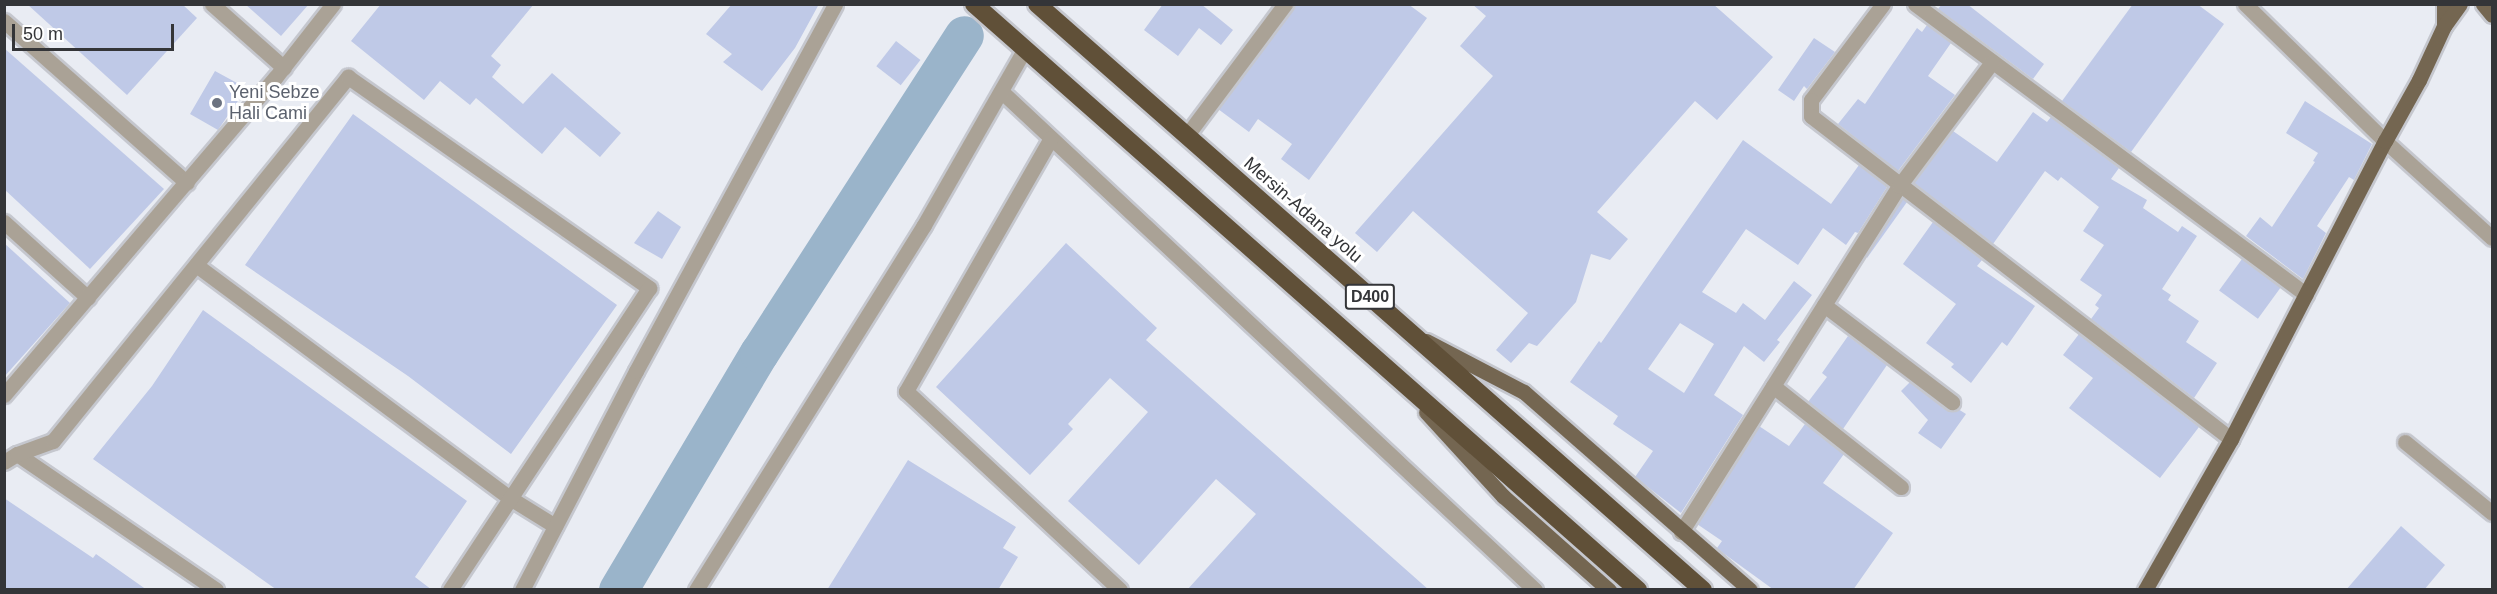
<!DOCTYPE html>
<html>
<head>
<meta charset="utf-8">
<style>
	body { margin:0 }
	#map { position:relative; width:2497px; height:594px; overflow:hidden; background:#e9ecf3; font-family:Arial,sans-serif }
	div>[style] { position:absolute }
	.river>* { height:39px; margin:-19.5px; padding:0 19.5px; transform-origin:19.5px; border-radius:19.5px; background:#9ab4ca }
	.building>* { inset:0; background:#bfc9e7; transform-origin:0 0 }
	.roads { filter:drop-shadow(2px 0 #c5c7ce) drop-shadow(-2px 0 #c5c7ce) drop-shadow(0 2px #c5c7ce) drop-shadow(0 -2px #c5c7ce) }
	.minor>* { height:15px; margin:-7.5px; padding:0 7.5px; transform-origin:7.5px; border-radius:7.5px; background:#aaa296 }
	.major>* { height:15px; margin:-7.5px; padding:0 7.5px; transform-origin:7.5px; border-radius:7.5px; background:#746651 }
	.highway>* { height:18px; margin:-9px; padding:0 9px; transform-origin:9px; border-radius:9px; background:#605038 }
	.dots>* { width:16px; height:16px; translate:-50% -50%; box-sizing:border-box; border:3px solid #fff; border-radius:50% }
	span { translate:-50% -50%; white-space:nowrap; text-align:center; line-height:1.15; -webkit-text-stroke:6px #fff; paint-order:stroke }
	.shield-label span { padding:2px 4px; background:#fff; border:2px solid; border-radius:4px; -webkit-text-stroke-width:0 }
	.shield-label { font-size:16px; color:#343538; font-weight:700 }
	.worship-label { font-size:18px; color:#5b616d }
	.left { translate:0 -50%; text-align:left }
	.street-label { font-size:18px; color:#343538 }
	.frame { position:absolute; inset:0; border:6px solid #343538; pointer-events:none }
	.scale { position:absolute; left:12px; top:24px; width:162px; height:27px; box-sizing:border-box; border:3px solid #343538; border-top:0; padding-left:8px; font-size:18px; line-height:21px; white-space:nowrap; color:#343538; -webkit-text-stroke:4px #fff; paint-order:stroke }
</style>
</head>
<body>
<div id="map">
	<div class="river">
		<div style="left:618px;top:590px;width:276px;rotate:-59.3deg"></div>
		<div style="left:759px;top:353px;width:378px;rotate:-57.2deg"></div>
	</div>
	<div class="building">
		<div style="clip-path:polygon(27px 4px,182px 4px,197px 18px,127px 95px)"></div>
		<div style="clip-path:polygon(245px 4px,309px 4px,281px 36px)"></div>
		<div style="clip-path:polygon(381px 4px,534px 4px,491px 56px,501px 65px,492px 77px,523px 104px,552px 73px,621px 133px,600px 157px,565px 127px,542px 154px,476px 98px,470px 105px,440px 81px,424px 100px,351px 41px)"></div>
		<div style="clip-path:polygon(732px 4px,819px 4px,795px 48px,762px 91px,723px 62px,732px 54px,706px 34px)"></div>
		<div style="clip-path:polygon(1163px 4px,1201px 4px,1233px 30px,1221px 45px,1199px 28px,1178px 56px,1144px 30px)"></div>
		<div style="clip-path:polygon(1295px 4px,1408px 4px,1427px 18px,1309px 180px,1281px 159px,1292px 144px,1258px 119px,1249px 132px,1218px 109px)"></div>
		<div style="clip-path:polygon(1472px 4px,1713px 4px,1773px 57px,1717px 120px,1695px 101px,1597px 212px,1628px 239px,1610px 260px,1591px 254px,1576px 302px,1537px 346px,1529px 343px,1511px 363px,1496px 350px,1528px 313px,1413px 211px,1377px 252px,1355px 233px,1493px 76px,1460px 46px,1486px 16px)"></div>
		<div style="clip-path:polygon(1942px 4px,1967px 4px,2044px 64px,2033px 79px,1938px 9px)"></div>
		<div style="clip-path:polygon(2133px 4px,2197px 4px,2224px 24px,2131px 152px,2062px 101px)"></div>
		<div style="clip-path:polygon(1927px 25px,1951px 43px,1928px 76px,1955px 95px,1898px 171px,1838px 124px,1858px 99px,1865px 104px,1917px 28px,1922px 32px)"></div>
		<div style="clip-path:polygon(1814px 38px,1835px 52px,1807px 89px,1804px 86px,1794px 101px,1778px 90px)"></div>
		<div style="left:896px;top:41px;width:31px;height:32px;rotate:38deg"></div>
		<div style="clip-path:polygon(4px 48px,164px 189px,90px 269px,4px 189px)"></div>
		<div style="clip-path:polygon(215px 71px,237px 83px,235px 87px,244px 92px,218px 130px,190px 114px)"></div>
		<div style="clip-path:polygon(2305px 101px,2372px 144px,2354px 180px,2349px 177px,2317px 226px,2326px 233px,2303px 279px,2246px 236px,2260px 217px,2272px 227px,2315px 162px,2313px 161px,2318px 153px,2286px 133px)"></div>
		<div style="clip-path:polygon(2033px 112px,2047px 122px,2051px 117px,2119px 168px,2111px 179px,2147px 200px,2143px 208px,2178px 232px,2182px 226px,2197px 236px,2162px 289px,2171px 295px,2168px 300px,2199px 321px,2186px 342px,2217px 363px,2194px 398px,2091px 319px,2099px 308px,2095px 305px,2102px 295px,2080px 280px,2104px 245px,2083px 231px,2099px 207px,2061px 177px,2058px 181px,2045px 171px,1993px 244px,1914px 183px,1953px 131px,1997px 162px)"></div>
		<div style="clip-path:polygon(353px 114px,617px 305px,511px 454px,408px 376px,245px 265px)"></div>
		<div style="clip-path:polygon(evenodd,1743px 140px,1831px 204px,1859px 165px,1887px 187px,1858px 233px,1855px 232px,1846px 245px,1823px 228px,1798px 265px,1746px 229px,1702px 292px,1736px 313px,1743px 303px,1765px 320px,1794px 281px,1812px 295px,1777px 340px,1780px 342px,1764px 362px,1744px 346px,1714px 395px,1743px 415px,1681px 513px,1635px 477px,1653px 451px,1613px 424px,1618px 416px,1570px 382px,1599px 341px,1601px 343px,1743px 140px,1680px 323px,1714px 344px,1684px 393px,1648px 369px,1680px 323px)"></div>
		<div style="clip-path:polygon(1903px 199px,1907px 202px,1867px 258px,1867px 255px)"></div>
		<div style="clip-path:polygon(658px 211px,681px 227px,662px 259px,634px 243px)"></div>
		<div style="clip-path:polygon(1933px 222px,1982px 260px,1977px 266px,2035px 306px,2007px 346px,2002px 342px,1971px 383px,1951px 367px,1954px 364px,1926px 343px,1956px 304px,1903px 264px)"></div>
		<div style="clip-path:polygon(4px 243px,70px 303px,4px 377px)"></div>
		<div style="clip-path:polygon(1066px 243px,1157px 328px,1146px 340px,1429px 590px,1187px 590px,1256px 514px,1216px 479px,1139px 565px,1068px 501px,1148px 412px,1110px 378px,1068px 424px,1073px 429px,1030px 475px,936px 387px)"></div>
		<div style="left:2242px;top:259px;width:48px;height:39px;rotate:36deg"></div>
		<div style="clip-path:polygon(203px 310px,467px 501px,415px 577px,432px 590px,277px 590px,93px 459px,152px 386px)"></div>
		<div style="clip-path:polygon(2079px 334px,2199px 427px,2160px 478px,2069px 408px,2093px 378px,2063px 355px)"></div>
		<div style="clip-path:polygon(1848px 336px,1887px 365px,1843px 429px,1808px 402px,1827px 377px,1822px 373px)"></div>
		<div style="clip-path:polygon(1910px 382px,1946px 410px,1951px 412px,1958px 409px,1966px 414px,1941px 449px,1918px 433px,1928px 420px,1901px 391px)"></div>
		<div style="clip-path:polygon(1805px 424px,1844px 454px,1823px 483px,1893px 533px,1853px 590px,1774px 590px,1723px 553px,1717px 548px,1722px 541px,1697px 524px,1759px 426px,1789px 446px)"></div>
		<div style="clip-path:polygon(908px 460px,1016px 527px,1003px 548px,1018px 557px,998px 590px,827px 590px)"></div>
		<div style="clip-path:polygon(4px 498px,93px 558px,96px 554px,147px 590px,4px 590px)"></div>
		<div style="clip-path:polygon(2401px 526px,2445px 565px,2424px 590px,2346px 590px)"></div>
	</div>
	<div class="roads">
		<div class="minor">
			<div style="left:212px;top:4px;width:96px;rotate:41.6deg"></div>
			<div style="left:1883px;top:4px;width:120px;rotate:126.9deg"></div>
			<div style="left:1811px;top:100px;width:16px;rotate:90deg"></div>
			<div style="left:1811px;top:116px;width:530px;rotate:37.56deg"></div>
			<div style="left:1915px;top:4px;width:487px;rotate:36.6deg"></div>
			<div style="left:2245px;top:4px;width:196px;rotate:44.4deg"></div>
			<div style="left:2385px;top:141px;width:144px;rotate:42.2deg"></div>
			<div style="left:4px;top:21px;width:244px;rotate:41.5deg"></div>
			<div style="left:1001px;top:91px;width:731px;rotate:43.06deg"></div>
			<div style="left:1187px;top:135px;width:164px;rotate:-53.2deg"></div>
			<div style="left:1051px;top:138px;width:292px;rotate:119.8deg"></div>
			<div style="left:906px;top:391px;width:292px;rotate:42.9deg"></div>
			<div style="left:4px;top:222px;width:113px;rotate:42.1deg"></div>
			<div style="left:196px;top:265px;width:391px;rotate:36.6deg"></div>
			<div style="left:510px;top:498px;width:53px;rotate:31.9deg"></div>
			<div style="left:1824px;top:305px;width:161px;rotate:37.2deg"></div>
			<div style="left:1773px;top:386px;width:163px;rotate:38.3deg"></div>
			<div style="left:4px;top:395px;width:417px;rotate:-49.5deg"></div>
			<div style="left:275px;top:78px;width:94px;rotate:-51.9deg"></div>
			<div style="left:2405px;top:442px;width:112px;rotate:39.2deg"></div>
			<div style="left:17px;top:454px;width:241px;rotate:34.3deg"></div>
			<div style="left:4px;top:462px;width:15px;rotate:-32deg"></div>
			<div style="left:17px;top:454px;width:38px;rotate:-20deg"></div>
			<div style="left:53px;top:441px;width:469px;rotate:-51deg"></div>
			<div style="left:348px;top:77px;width:368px;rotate:35deg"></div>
			<div style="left:649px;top:288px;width:362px;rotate:123.4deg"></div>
			<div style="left:1681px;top:532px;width:409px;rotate:-57.8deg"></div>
			<div style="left:1899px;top:186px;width:155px;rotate:-53.1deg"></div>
			<div style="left:522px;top:590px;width:247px;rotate:-62.5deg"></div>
			<div style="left:636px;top:371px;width:417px;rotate:-61.5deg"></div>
			<div style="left:696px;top:590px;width:430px;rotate:-58deg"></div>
			<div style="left:924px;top:225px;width:203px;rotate:-60.2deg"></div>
		</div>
		<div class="major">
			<div style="left:2483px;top:4px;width:14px;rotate:51deg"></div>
			<div style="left:2444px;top:26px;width:22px;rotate:-90deg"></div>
			<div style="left:1426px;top:341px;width:110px;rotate:27.5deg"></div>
			<div style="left:1524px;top:392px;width:300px;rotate:41.2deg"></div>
			<div style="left:1426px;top:412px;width:114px;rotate:47.5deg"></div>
			<div style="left:1503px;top:496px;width:142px;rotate:41.6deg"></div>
			<div style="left:2145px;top:590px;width:174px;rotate:-60.3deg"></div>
			<div style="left:2231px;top:439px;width:335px;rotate:-62.7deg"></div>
			<div style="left:2385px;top:141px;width:70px;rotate:-60.9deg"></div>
			<div style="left:2419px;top:80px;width:60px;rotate:-65.2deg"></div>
			<div style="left:2444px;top:26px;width:27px;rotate:-54deg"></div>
		</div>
		<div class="highway">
			<div style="left:974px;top:4px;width:886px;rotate:41.43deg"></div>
			<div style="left:1037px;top:4px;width:887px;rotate:41.34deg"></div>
		</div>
	</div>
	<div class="dots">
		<div style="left:217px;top:103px;background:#6b7280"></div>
	</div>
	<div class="shield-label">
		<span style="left:1370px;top:297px">D400</span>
	</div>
	<div class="worship-label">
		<span class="left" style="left:229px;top:103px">Yeni Sebze<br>Hali Cami</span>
	</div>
	<div class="street-label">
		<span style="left:1303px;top:210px;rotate:41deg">Mersin-Adana yolu</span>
	</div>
	<div class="frame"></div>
	<div class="scale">50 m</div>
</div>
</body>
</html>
